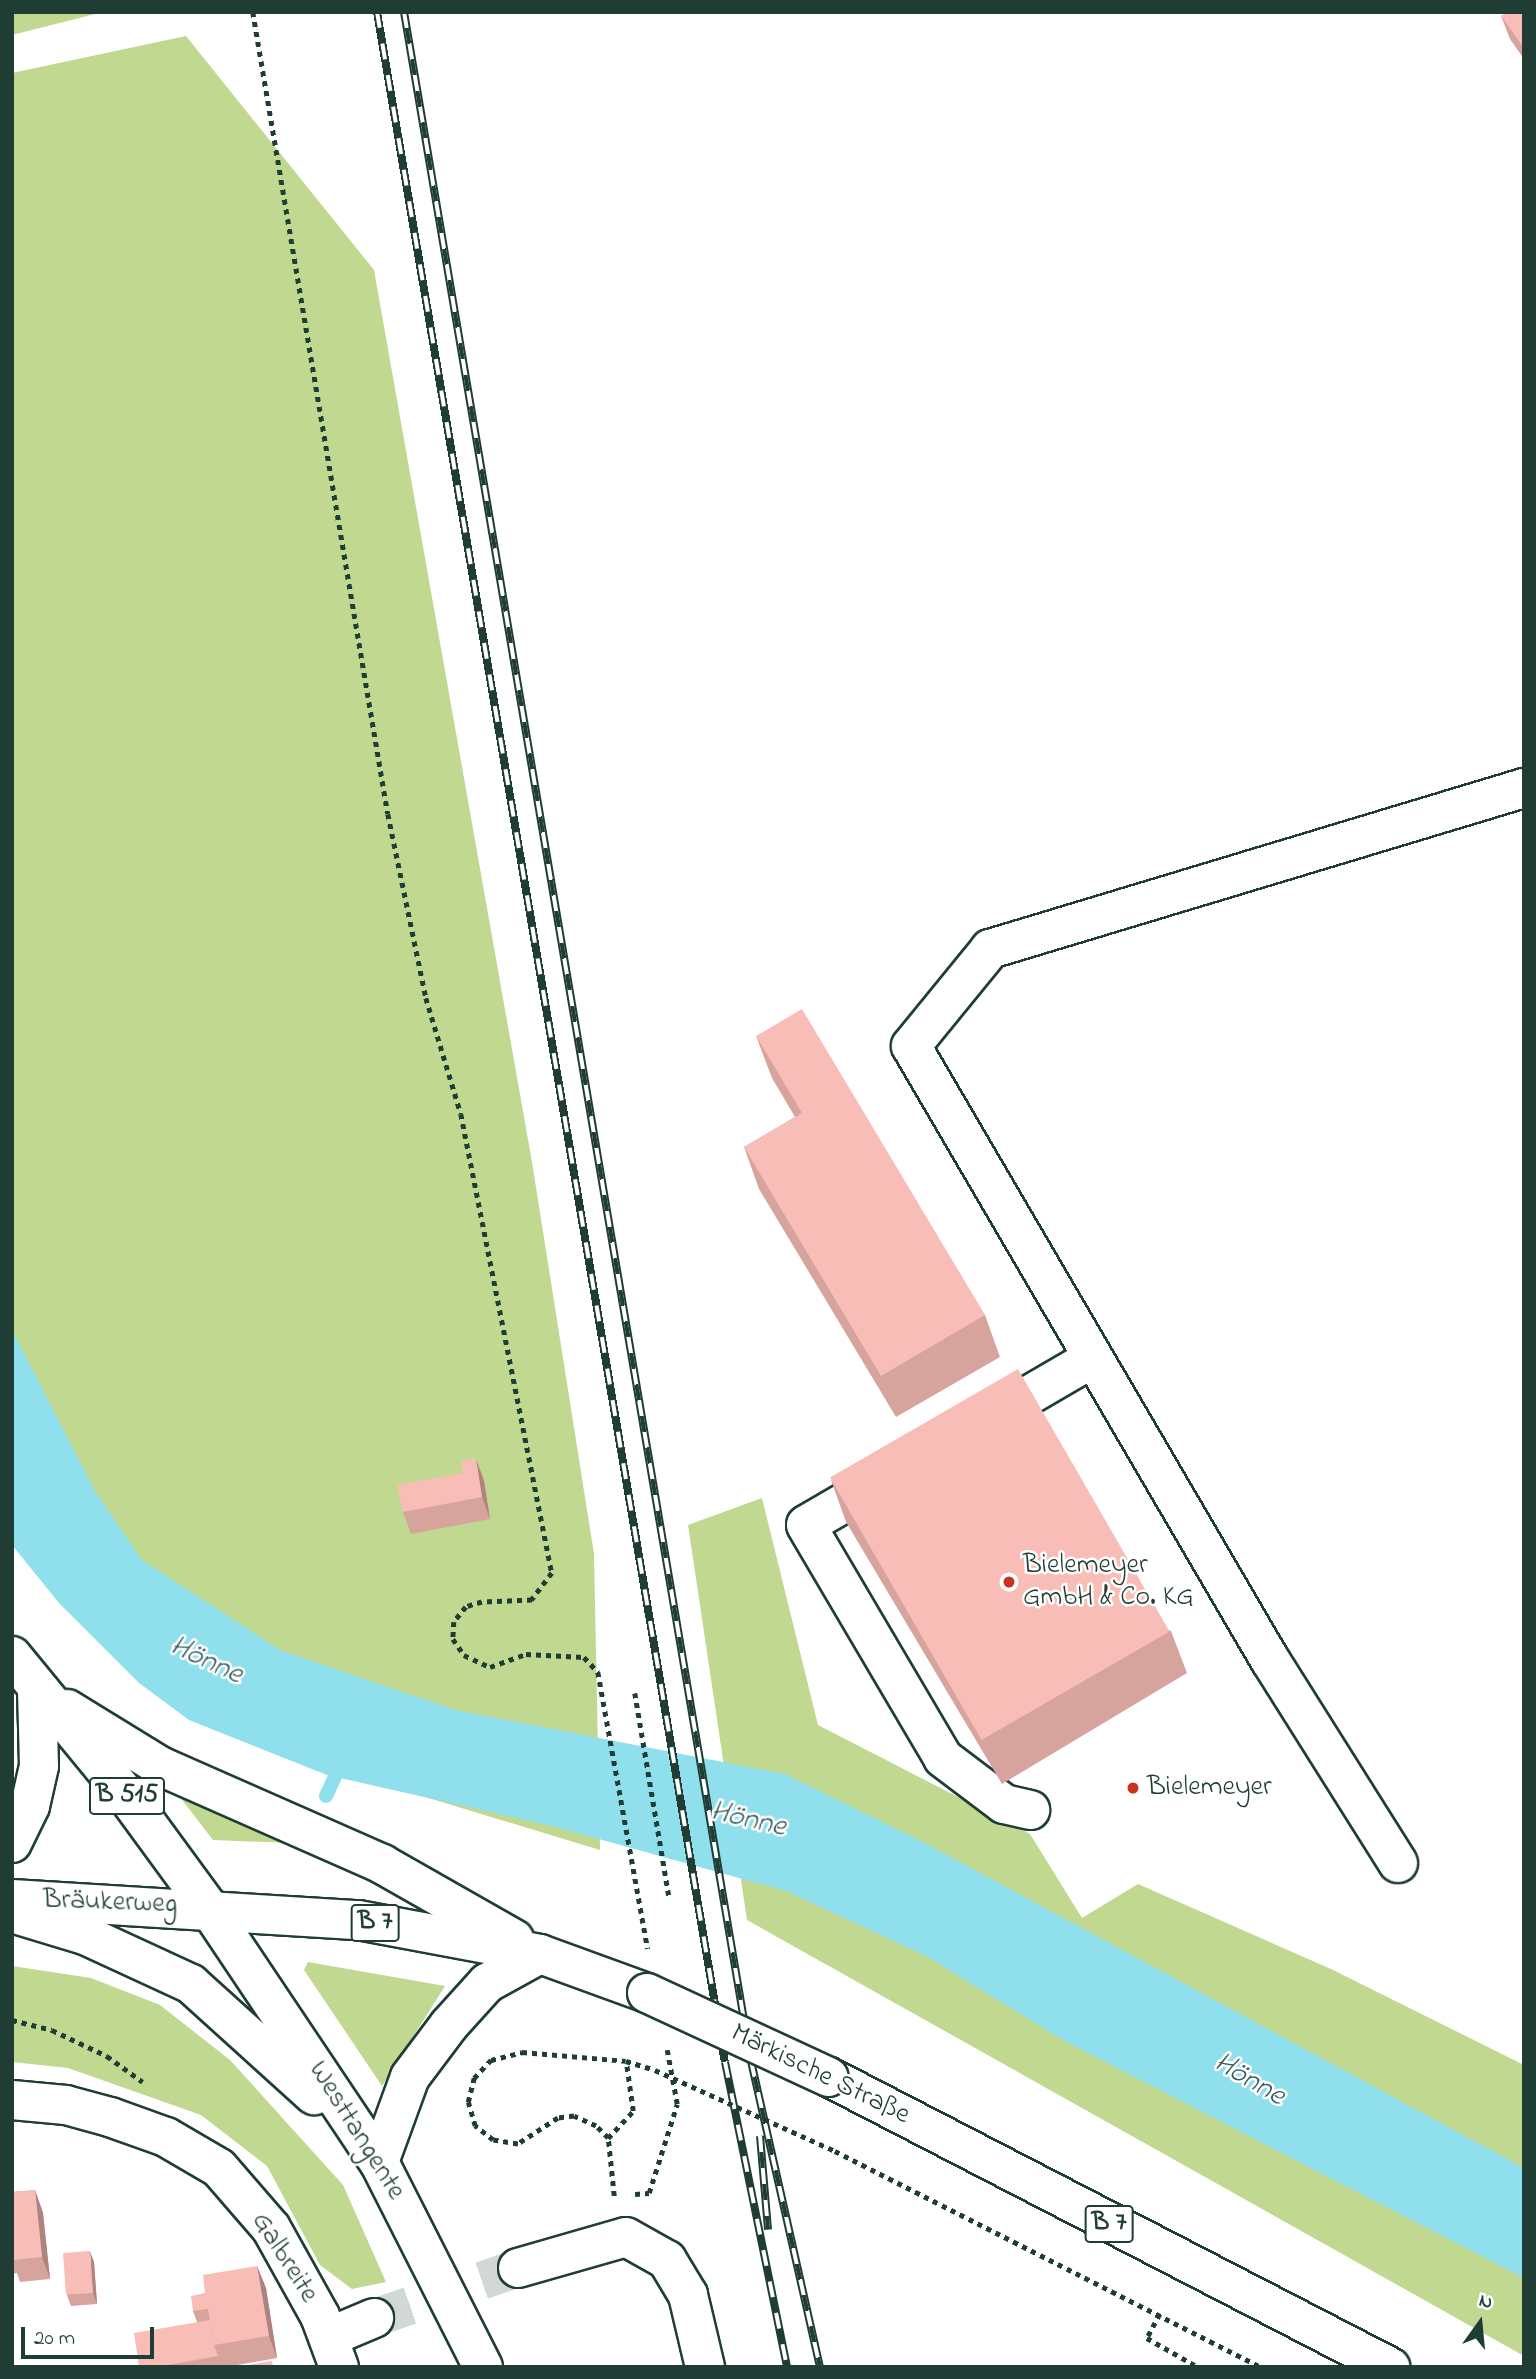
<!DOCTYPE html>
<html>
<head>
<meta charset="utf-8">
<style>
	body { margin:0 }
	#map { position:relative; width:1536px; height:2379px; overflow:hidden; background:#fff; font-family:"Indie Flower",sans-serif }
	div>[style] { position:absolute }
	.green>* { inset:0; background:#c0d88f }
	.water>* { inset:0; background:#90dfec }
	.stream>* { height:14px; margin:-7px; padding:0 7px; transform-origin:7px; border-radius:7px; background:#90dfec }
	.minor-tunnel>* { height:38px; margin-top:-19px; transform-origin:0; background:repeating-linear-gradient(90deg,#d2d8d6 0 38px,transparent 0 57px) }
	.path>* { height:4.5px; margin-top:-2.25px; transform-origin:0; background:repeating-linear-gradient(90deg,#1f3d34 0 5px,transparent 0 10px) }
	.roads { filter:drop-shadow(2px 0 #1f3d34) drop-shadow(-2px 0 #1f3d34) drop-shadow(0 2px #1f3d34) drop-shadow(0 -2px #1f3d34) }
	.minor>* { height:38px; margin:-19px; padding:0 19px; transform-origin:19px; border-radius:19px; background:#fff }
	.major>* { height:38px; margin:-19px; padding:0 19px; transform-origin:19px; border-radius:19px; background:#fff }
	.rail>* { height:8px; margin-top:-4px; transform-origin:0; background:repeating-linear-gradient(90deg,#fff 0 16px,#1f3d34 0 32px); box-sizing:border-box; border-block:2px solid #1f3d34 }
	.path-bridge>* { height:4.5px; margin-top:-2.25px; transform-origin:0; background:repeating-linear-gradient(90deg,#1f3d34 0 5px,transparent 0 10px) }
	.bridges { filter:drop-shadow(2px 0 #1f3d34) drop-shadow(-2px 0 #1f3d34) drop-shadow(0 2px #1f3d34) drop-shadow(0 -2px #1f3d34) }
	.major-bridge>* { height:38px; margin:-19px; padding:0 19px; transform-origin:19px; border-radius:19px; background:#fff }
	.wall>* { inset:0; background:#d6a39d }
	.shaded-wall>* { inset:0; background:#ae8480 }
	.building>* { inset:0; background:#f9bdb7; transform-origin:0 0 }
	.dots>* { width:19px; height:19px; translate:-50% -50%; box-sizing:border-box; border:4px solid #fff; border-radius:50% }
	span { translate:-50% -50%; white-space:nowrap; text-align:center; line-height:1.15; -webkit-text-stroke:5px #fff; paint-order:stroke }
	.shield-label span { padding:2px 5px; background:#fff; border:2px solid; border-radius:5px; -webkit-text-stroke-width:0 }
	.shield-label { font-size:26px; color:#1f3d34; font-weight:700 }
	.poi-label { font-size:28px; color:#1f3d34 }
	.left { translate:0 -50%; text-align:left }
	.street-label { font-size:28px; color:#1f3d34 }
	.water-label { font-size:30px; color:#365d59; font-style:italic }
	.frame { position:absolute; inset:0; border:14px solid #1f3d34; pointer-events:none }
	.north { position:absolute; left:1445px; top:2288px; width:70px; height:70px; -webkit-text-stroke:5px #fff; paint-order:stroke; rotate:15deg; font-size:19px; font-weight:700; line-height:28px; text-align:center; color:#1f3d34 }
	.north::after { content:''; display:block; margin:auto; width:24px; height:32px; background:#1f3d34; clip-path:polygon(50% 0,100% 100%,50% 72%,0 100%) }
	.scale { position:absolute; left:21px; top:2327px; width:133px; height:32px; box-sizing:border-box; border:4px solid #1f3d34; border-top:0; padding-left:9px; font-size:21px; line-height:24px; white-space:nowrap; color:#1f3d34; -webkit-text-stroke:5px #fff; paint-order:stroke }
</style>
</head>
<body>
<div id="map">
	<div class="green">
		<div style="clip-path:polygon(12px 12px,103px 12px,12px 35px)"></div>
		<div style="clip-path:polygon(186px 36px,374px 270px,532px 1162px,594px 1554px,600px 1850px,300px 1759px,12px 1524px,12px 73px)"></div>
		<div style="clip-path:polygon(762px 1498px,818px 1725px,1030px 1834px,1082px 1918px,1138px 1884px,1331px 1969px,1524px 2065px,1524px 2356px,747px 1920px,688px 1525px)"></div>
		<div style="clip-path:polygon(169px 1783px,314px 1844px,213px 1840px)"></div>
		<div style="clip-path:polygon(308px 1962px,445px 1986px,382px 2086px,304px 1970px)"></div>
		<div style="clip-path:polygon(12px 1966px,91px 1978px,160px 2005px,230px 2060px,343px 2185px,386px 2282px,352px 2289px,320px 2265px,267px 2166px,201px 2115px,68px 2068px,12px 2062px)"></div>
	</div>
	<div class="water">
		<div style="clip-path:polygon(12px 1330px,95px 1491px,142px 1560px,280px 1650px,455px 1710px,785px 1774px,925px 1843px,1524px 2168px,1524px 2278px,1061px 2039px,926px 1956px,786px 1891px,552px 1826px,327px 1775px,189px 1720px,139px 1683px,59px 1603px,12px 1545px)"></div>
	</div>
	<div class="stream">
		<div style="left:326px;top:1796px;width:41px;rotate:-65.3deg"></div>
	</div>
	<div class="minor-tunnel">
		<div style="left:374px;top:2318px;width:152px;rotate:-19.1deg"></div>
	</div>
	<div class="path">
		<div style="left:253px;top:12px;width:813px;rotate:80.45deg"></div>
		<div style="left:388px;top:814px;width:188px;rotate:78.3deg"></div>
		<div style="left:426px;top:998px;width:121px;rotate:73.2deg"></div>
		<div style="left:461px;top:1114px;width:468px;rotate:78.8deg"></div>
		<div style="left:552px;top:1573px;width:34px;rotate:127deg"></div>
		<div style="left:532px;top:1600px;width:50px;rotate:177.7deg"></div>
		<div style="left:482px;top:1602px;width:17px;rotate:163deg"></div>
		<div style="left:466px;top:1607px;width:19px;rotate:129deg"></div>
		<div style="left:454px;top:1622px;width:17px;rotate:93deg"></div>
		<div style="left:453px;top:1639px;width:19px;rotate:55deg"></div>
		<div style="left:464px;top:1655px;width:29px;rotate:25deg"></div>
		<div style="left:490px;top:1667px;width:38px;rotate:-20deg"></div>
		<div style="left:526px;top:1654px;width:58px;rotate:3deg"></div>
		<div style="left:584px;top:1657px;width:21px;rotate:47deg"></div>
		<div style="left:598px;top:1672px;width:281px;rotate:79.8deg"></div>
		<div style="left:635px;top:1693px;width:206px;rotate:80.5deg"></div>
		<div style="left:12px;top:2020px;width:41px;rotate:14deg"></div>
		<div style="left:52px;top:2030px;width:61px;rotate:25.3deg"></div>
		<div style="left:107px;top:2056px;width:44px;rotate:35.8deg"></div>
		<div style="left:608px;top:2138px;width:37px;rotate:-47deg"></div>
		<div style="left:633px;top:2111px;width:50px;rotate:-98deg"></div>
		<div style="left:835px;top:2151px;width:477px;rotate:26.9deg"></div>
		<div style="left:635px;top:2194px;width:14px;rotate:-4deg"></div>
		<div style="left:649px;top:2193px;width:93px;rotate:-72.5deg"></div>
		<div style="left:677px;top:2104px;width:55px;rotate:-100.5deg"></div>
		<div style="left:614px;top:2196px;width:58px;rotate:-95.9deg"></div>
		<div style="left:608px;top:2138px;width:17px;rotate:-135deg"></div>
		<div style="left:596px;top:2126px;width:24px;rotate:-156deg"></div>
		<div style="left:574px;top:2116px;width:16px;rotate:173deg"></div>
		<div style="left:558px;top:2118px;width:48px;rotate:147deg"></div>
		<div style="left:518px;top:2144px;width:25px;rotate:-171deg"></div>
		<div style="left:493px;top:2140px;width:23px;rotate:-142deg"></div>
		<div style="left:475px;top:2126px;width:25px;rotate:-106deg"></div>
		<div style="left:468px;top:2102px;width:25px;rotate:-76deg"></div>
		<div style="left:474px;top:2078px;width:25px;rotate:-47deg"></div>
		<div style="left:491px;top:2060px;width:32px;rotate:-14deg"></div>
		<div style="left:522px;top:2052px;width:104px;rotate:4.9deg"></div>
		<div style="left:626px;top:2061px;width:30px;rotate:17deg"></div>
		<div style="left:1160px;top:2314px;width:27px;rotate:118deg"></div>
		<div style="left:1147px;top:2338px;width:59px;rotate:29.6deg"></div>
	</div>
	<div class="roads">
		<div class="minor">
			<div style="left:988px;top:1419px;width:121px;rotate:-30.2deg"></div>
			<div style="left:885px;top:1479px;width:91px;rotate:149.8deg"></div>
			<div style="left:806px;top:1525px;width:270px;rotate:59.5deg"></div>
			<div style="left:943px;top:1758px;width:76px;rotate:37deg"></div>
			<div style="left:1004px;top:1804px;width:27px;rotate:13deg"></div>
			<div style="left:1398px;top:1863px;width:240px;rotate:-122.2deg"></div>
			<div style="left:1270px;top:1660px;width:711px;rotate:-120.31deg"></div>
			<div style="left:911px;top:1046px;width:125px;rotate:-50.8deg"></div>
			<div style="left:990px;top:949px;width:558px;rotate:-16.78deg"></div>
			<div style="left:12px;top:2100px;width:54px;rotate:5.3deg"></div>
			<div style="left:66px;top:2105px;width:46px;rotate:15.3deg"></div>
			<div style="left:110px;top:2117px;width:59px;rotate:19.7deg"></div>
			<div style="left:166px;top:2137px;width:61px;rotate:30.3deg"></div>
			<div style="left:219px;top:2168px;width:79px;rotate:49.1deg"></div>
			<div style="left:271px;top:2228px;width:101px;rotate:60.9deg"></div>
			<div style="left:320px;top:2316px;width:54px;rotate:69.6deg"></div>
			<div style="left:518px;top:2268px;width:112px;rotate:-16deg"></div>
			<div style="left:626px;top:2237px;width:47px;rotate:29.3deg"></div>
			<div style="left:667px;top:2260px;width:41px;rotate:59deg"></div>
			<div style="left:688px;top:2295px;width:74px;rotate:76.7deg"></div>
			<div style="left:329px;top:2337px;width:49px;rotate:-22.9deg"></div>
		</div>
		<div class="major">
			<div style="left:12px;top:1656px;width:180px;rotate:50.6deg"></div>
			<div style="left:126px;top:1795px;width:139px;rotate:53.8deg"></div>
			<div style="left:208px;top:1907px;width:307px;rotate:56.2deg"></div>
			<div style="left:379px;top:2162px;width:230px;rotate:63.1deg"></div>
			<div style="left:67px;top:1709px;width:109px;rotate:31.5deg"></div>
			<div style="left:160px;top:1766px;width:243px;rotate:23.8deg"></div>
			<div style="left:382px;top:1864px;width:152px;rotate:29.6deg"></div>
			<div style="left:12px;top:1843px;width:41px;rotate:-64.1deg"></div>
			<div style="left:30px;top:1806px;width:41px;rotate:-77.3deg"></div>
			<div style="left:39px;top:1766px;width:75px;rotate:-91.5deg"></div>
			<div style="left:12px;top:1899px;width:347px;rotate:3.5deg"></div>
			<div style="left:358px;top:1920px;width:185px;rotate:10.6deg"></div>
			<div style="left:540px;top:1954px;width:114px;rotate:20deg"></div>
			<div style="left:12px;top:1913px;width:76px;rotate:16.8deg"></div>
			<div style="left:85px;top:1935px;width:117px;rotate:24.8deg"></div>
			<div style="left:191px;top:1984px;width:166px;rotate:42.1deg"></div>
			<div style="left:829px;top:2077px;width:632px;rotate:27.34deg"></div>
			<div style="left:379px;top:2162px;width:90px;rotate:-70deg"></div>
			<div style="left:410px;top:2077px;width:65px;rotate:-53.1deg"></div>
			<div style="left:449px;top:2025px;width:57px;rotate:-47.9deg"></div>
			<div style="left:487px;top:1983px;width:60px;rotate:-28.7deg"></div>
		</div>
	</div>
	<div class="rail">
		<div style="left:377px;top:12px;width:2079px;rotate:80.37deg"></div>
		<div style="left:725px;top:2062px;width:311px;rotate:78.5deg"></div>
		<div style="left:404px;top:12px;width:2078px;rotate:80.39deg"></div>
		<div style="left:751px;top:2061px;width:314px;rotate:77.3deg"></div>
		<div style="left:760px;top:2136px;width:94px;rotate:85.1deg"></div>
	</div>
	<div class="path-bridge">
		<div style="left:655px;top:2070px;width:197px;rotate:24.2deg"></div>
	</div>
	<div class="bridges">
		<div class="major-bridge">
			<div style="left:647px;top:1993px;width:200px;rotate:24.8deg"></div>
		</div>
	</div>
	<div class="wall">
		<div style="clip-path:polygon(1524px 12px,1524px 59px,1510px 39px,1501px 16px)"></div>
		<div style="clip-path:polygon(756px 1036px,985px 1315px,1000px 1357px,896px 1417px,759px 1189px,744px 1147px,795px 1117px,772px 1078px)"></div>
		<div style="clip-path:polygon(476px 1459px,484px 1481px,490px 1519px,411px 1534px,403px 1512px,463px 1473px)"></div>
		<div style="clip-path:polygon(831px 1480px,1171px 1631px,1187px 1673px,1002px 1784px,846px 1522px)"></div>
		<div style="clip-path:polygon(35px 2190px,43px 2213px,50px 2279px,20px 2282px,17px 2273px,12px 2274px,12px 2192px)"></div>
		<div style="clip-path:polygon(94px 2262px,97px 2304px,71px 2306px,67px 2295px)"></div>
		<div style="clip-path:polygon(257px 2266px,266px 2288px,277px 2358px,226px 2367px,139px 2367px,197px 2322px,193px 2311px,205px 2293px)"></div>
	</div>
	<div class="shaded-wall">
		<div style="clip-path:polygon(476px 1459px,484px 1481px,490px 1519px,482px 1497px)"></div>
		<div style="clip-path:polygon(35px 2190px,43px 2213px,50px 2279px,42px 2257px)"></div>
		<div style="clip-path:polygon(90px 2251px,94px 2262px,97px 2304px,93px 2293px)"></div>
		<div style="clip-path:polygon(257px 2266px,266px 2288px,277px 2358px,269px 2336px)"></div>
	</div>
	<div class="building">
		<div style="clip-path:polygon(1507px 12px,1524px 12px,1524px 48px,1501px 16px)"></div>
		<div style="clip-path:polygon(802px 1009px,985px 1315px,881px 1376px,744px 1147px,802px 1113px,756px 1036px)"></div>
		<div style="left:1018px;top:1369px;width:303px;height:217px;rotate:60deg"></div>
		<div style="clip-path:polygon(476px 1459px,482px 1497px,403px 1512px,397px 1485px,463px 1473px,461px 1461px)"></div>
		<div style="clip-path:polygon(35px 2190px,42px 2257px,12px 2260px,12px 2192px)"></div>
		<div style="left:90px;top:2251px;width:42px;height:27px;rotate:86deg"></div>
		<div style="clip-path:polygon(257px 2266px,269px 2336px,214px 2345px,208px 2309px,193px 2311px,191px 2296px,205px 2293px,203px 2275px)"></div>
		<div style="clip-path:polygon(210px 2320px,214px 2345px,218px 2356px,157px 2367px,139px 2367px,134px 2333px)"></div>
		<div style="clip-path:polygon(272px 2361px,273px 2367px,236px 2367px)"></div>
	</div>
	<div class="dots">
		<div style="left:1009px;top:1582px;background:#c8321e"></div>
		<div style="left:1133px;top:1788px;background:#c8321e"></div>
	</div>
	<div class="shield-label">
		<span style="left:127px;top:1796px">B 515</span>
		<span style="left:375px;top:1923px">B 7</span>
		<span style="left:1109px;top:2224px">B 7</span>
	</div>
	<div class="poi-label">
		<span class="left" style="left:1023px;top:1582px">Bielemeyer<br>GmbH &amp; Co. KG</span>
		<span class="left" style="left:1147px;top:1788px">Bielemeyer</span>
	</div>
	<div class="street-label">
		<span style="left:110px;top:1903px;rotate:2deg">Bräukerweg</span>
		<span style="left:820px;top:2075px;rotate:26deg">Märkische Straße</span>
		<span style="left:356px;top:2131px;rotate:58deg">Westtangente</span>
		<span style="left:284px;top:2258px;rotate:58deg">Galbreite</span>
	</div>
	<div class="water-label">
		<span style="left:206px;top:1661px;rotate:25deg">Hönne</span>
		<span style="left:748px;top:1820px;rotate:13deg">Hönne</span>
		<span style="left:1249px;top:2080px;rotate:30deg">Hönne</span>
	</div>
	<div class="frame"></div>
	<div class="north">N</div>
	<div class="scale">20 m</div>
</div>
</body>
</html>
